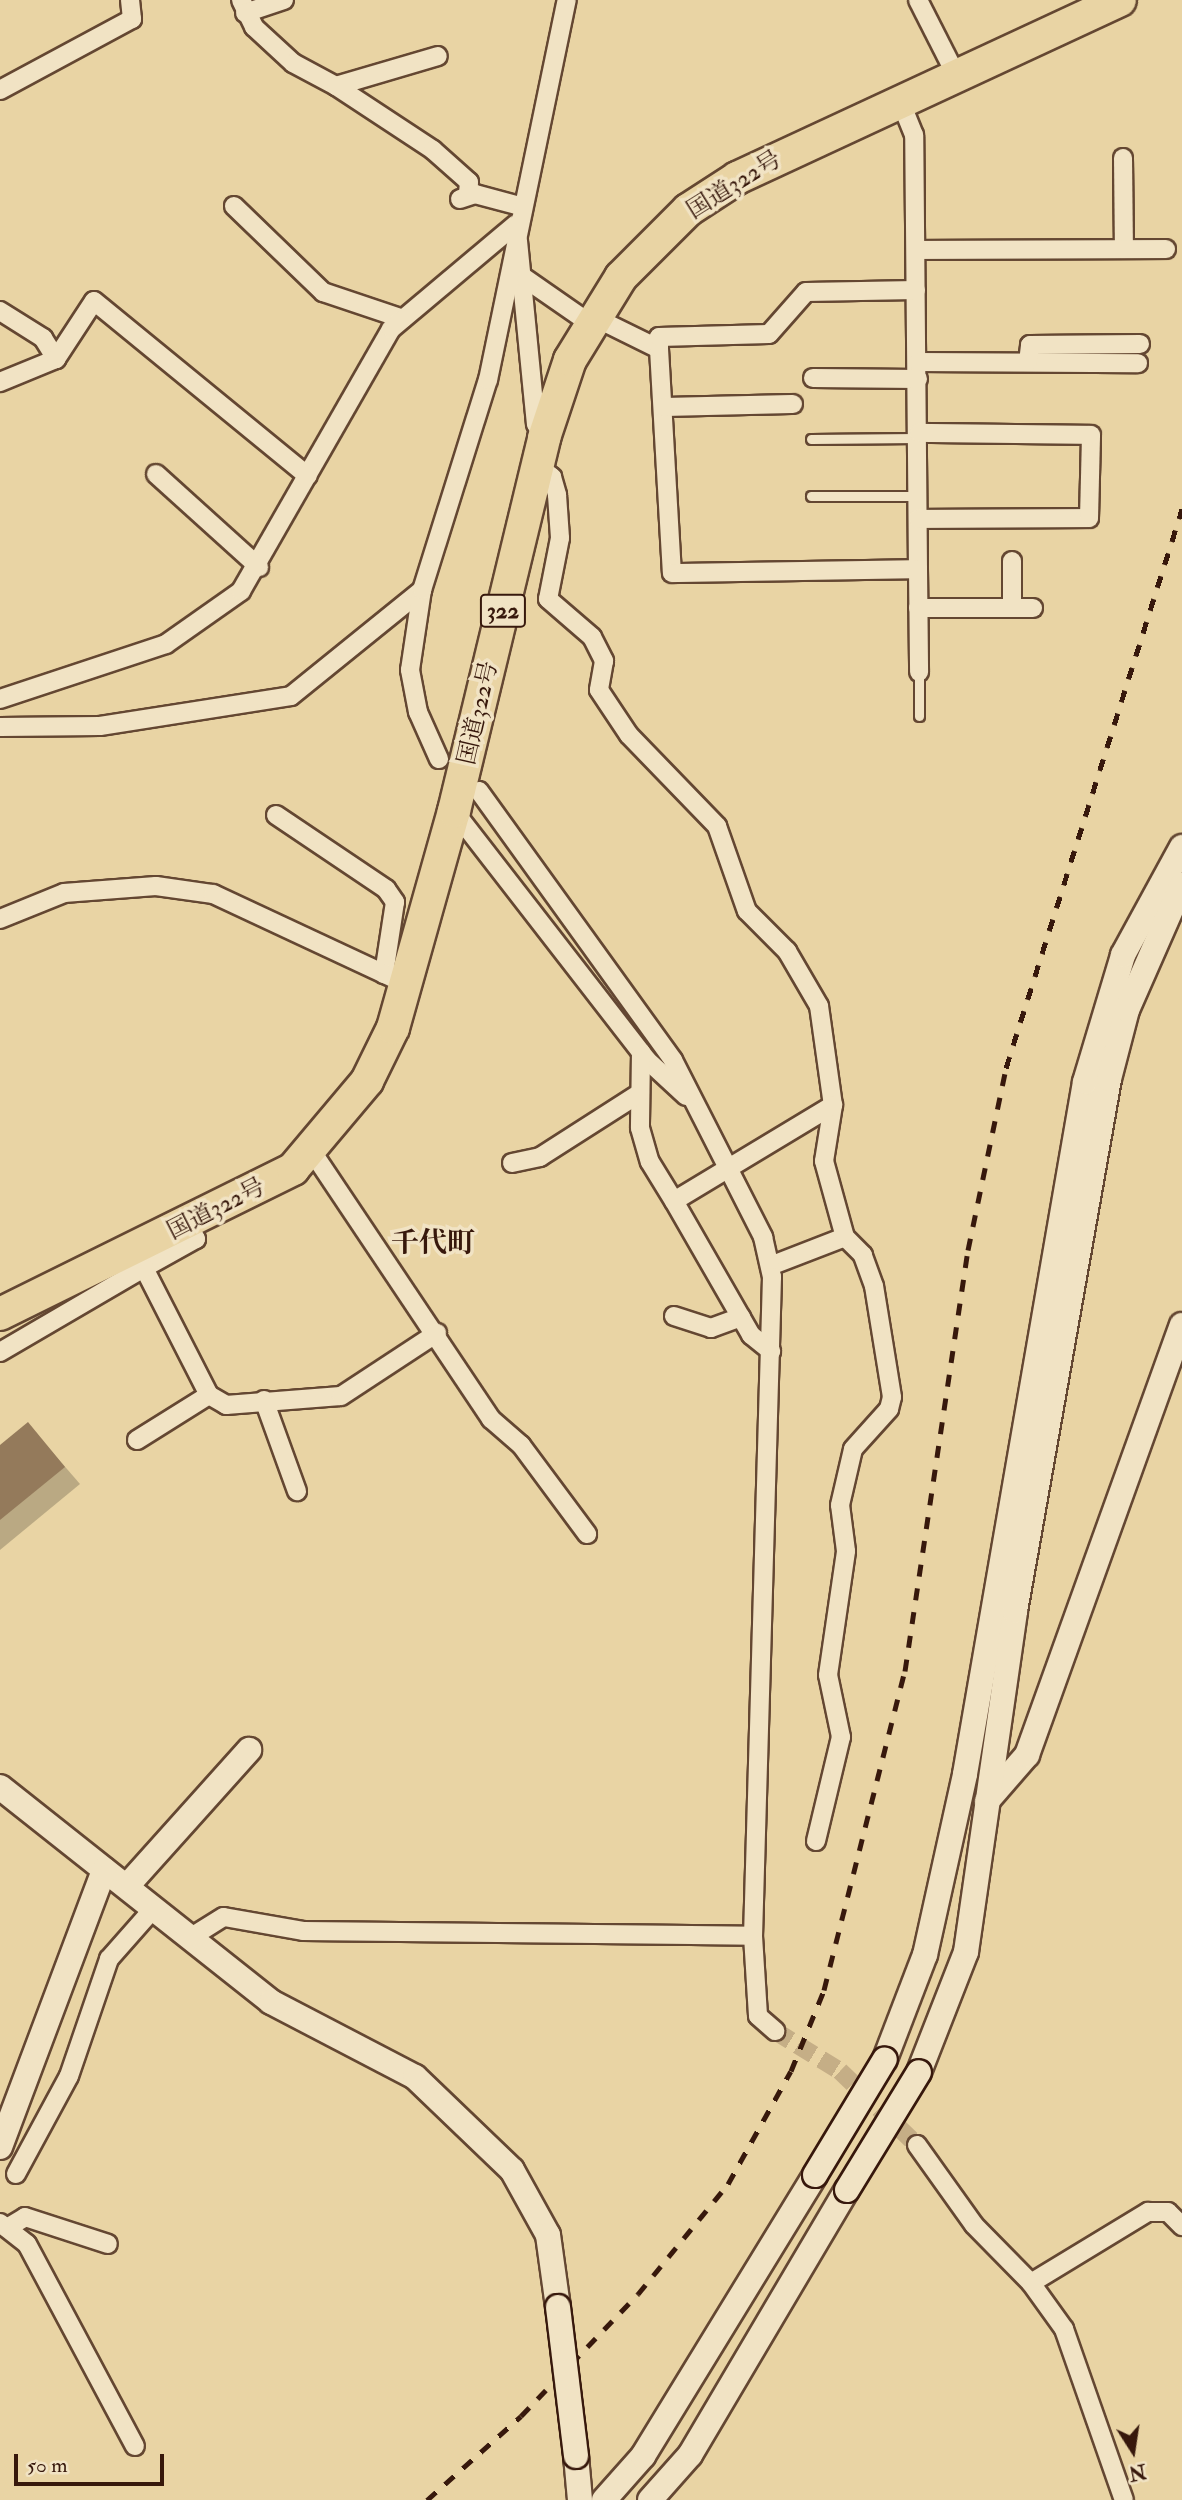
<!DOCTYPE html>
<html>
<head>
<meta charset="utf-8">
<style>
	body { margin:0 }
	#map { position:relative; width:1182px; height:2500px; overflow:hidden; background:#e9d4a4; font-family:"IM FELL Double Pica","Noto Serif JP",serif }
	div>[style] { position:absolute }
	.shadow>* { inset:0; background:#0003 }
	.building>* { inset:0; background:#947a5b }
	.street-tunnel>* { height:18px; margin-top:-9px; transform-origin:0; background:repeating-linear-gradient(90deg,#c5ae86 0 18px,transparent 0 27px) }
	.roads { filter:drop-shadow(2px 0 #644732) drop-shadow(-2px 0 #644732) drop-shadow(0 2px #644732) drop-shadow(0 -2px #644732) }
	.lane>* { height:9px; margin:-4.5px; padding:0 4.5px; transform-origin:4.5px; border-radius:4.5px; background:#f1e3c4 }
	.street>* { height:18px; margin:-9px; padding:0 9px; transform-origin:9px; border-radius:9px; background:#f1e3c4 }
	.secondary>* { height:24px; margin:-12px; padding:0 12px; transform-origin:12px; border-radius:12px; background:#f1e3c4 }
	.highway>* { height:32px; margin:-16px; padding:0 16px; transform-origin:16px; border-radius:16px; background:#e9d4a4 }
	.rail>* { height:5px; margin-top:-2.5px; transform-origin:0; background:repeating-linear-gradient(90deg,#37180c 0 12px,transparent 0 24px) }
	.bridges { filter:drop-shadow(2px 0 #37180c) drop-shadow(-2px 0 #37180c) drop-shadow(0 2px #37180c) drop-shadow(0 -2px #37180c) }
	.secondary-bridge>* { height:24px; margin:-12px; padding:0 12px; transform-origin:12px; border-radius:12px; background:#f1e3c4 }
	span { translate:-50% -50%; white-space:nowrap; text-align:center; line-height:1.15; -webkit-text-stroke:7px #f1e3c4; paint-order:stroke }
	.shield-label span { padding:2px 5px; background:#f1e3c4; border:2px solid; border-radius:5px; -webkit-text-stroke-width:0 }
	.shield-label { font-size:23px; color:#37180c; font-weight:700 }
	.street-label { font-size:24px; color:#37180c }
	.quarter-label { font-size:28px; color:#37180c; font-weight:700 }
	.north { position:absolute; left:1098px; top:2416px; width:70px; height:70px; -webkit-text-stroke:5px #f1e3c4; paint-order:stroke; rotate:168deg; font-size:19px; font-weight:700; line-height:28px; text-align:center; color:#37180c }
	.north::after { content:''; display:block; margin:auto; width:24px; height:32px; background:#37180c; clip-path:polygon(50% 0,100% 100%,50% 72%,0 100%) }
	.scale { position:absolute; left:14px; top:2454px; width:150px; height:32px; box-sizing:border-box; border:4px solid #37180c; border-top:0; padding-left:9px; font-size:21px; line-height:24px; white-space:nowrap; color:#37180c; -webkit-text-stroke:5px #f1e3c4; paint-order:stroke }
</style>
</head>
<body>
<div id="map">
	<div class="shadow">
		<div style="clip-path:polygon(28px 1424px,80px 1484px,0 1550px,0 1447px)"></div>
	</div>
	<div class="building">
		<div style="clip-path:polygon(28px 1422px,65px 1467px,0 1520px,0 1445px)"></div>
	</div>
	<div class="street-tunnel">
		<div style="left:775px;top:2031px;width:76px;rotate:31.6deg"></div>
		<div style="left:840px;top:2071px;width:107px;rotate:43.9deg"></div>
	</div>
	<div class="roads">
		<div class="lane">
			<div style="left:811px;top:439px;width:106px;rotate:-0.5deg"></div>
			<div style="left:811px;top:496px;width:107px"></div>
			<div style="left:919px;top:672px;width:44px;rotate:90deg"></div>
		</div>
		<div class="street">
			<div style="left:241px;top:0;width:30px;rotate:64deg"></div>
			<div style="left:254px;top:27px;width:53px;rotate:42.7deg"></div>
			<div style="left:293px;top:63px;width:49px;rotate:28.1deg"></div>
			<div style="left:336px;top:86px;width:106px;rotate:-16.4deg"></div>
			<div style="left:918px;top:0;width:82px;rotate:63.1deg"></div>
			<div style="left:245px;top:13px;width:41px;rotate:-18.4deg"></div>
			<div style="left:336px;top:86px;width:116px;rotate:33.4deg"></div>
			<div style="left:433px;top:150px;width:48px;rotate:41.6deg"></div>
			<div style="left:469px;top:182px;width:12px;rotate:95deg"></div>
			<div style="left:0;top:90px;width:150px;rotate:-28.3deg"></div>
			<div style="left:132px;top:19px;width:19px;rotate:-96deg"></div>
			<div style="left:1123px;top:158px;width:91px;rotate:89.4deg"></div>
			<div style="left:460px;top:199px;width:16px;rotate:-18deg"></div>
			<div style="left:475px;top:194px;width:47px;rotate:14.9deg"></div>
			<div style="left:234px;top:206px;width:124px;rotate:44deg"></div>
			<div style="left:323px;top:292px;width:84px;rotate:18.6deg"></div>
			<div style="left:518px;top:241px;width:184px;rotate:84.4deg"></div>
			<div style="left:536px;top:424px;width:12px;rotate:59deg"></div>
			<div style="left:916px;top:250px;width:250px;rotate:-0.2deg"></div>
			<div style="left:523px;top:277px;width:84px;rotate:34.8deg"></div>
			<div style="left:0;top:311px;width:51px;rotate:32.1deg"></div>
			<div style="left:43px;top:338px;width:25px;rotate:58deg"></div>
			<div style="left:56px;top:359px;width:61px;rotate:157.7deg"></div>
			<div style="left:596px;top:318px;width:70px;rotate:26.2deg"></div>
			<div style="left:659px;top:349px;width:224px;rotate:86.7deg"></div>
			<div style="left:672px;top:573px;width:246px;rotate:-0.9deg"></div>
			<div style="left:918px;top:569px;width:434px;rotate:-90.5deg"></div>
			<div style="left:914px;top:135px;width:40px;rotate:-112deg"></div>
			<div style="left:659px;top:349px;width:12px;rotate:-90deg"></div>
			<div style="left:659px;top:337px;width:110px;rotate:-1.6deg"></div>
			<div style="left:769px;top:334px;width:56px;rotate:-48.6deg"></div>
			<div style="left:806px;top:292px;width:110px;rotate:-1deg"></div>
			<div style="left:56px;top:359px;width:69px;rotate:-56.8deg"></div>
			<div style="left:94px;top:301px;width:276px;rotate:39.3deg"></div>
			<div style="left:918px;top:362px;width:220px;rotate:0.3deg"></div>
			<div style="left:1028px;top:362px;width:17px;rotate:-83deg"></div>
			<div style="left:1030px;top:345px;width:110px;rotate:-0.5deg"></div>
			<div style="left:813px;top:378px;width:105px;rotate:0.5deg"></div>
			<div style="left:663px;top:407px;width:130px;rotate:-1.3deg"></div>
			<div style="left:538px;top:466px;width:18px;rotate:38deg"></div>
			<div style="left:552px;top:477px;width:19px;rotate:74deg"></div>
			<div style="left:557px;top:495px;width:43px;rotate:86deg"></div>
			<div style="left:560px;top:538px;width:62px;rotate:101.1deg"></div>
			<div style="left:548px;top:599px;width:58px;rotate:40.8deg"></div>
			<div style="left:592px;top:637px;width:27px;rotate:63deg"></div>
			<div style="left:604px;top:661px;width:29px;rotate:100deg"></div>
			<div style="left:599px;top:690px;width:54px;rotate:56.3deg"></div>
			<div style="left:629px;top:735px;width:127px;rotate:46deg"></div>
			<div style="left:717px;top:826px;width:90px;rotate:70.6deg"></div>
			<div style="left:747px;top:911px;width:57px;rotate:45deg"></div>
			<div style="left:787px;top:951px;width:64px;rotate:59.8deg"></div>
			<div style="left:819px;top:1006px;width:100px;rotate:82deg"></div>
			<div style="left:833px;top:1105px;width:57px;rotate:99.1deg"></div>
			<div style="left:824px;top:1161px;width:79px;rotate:74.6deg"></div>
			<div style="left:845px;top:1237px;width:80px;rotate:158.9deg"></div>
			<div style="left:156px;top:474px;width:139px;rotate:42.1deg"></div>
			<div style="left:918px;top:519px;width:171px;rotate:-0.3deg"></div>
			<div style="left:1089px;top:518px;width:83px;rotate:-88.6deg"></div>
			<div style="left:1091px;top:435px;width:172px;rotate:-179.3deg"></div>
			<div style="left:918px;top:569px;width:103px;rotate:89.4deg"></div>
			<div style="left:918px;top:608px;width:115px"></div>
			<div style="left:1012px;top:608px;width:47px;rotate:-90deg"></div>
			<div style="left:0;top:699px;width:175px;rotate:-18.3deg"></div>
			<div style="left:166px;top:644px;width:92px;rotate:-35.2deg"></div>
			<div style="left:241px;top:591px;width:302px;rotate:-60.2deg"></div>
			<div style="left:391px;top:329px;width:163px;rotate:-40deg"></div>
			<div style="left:0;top:727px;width:100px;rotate:-0.6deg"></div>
			<div style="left:100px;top:726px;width:193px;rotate:-8.9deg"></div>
			<div style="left:291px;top:696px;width:169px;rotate:-39deg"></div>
			<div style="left:439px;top:759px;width:51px;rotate:-114.1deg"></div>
			<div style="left:418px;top:712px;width:43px;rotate:-100.8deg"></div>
			<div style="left:410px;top:670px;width:81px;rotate:-81.5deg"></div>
			<div style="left:422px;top:590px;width:220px;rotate:-72.6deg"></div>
			<div style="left:488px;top:380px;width:388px;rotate:-78.3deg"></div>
			<div style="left:479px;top:791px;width:332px;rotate:54.2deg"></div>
			<div style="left:673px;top:1060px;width:199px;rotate:63deg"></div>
			<div style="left:763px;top:1237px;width:41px;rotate:77.3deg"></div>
			<div style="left:772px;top:1277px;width:659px;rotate:91.65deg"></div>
			<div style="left:753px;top:1936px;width:80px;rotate:86.4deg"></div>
			<div style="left:758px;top:2016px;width:23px;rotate:41deg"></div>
			<div style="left:454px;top:811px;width:315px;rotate:52.2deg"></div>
			<div style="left:647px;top:1060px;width:53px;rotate:42.7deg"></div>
			<div style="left:276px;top:815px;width:133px;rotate:33.9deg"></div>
			<div style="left:386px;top:889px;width:16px;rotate:55deg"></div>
			<div style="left:395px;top:902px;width:73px;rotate:98.7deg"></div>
			<div style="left:0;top:919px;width:69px;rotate:-22.1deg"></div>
			<div style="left:64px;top:893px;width:92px;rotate:-4.4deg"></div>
			<div style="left:156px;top:886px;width:58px;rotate:8deg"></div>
			<div style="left:213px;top:894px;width:213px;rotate:25deg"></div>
			<div style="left:641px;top:1052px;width:76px;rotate:90.8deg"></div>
			<div style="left:640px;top:1128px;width:35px;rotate:74deg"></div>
			<div style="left:650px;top:1162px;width:46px;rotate:58.4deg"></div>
			<div style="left:674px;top:1201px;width:186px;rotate:-31.1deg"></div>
			<div style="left:311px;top:1150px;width:324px;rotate:56.2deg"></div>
			<div style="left:491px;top:1419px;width:40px;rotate:41deg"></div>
			<div style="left:521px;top:1445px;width:111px;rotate:53.4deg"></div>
			<div style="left:512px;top:1163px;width:29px;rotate:-12deg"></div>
			<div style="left:540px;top:1157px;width:119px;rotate:-32.6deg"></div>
			<div style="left:674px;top:1201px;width:155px;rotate:60.1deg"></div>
			<div style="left:751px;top:1335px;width:26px;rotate:39deg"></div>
			<div style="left:188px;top:1224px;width:17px;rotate:62deg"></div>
			<div style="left:196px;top:1239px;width:60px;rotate:150.9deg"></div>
			<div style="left:144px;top:1268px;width:143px;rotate:62.9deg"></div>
			<div style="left:674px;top:1316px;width:39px;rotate:18deg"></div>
			<div style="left:711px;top:1328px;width:32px;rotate:-20deg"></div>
			<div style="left:0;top:1352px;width:167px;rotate:-30.3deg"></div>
			<div style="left:264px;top:1400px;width:97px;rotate:70.1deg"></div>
			<div style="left:137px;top:1440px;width:85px;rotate:-32deg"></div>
			<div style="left:209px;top:1395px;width:20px;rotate:30deg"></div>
			<div style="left:226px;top:1405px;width:115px;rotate:-4.5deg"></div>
			<div style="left:341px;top:1396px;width:115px;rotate:-33.3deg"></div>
			<div style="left:816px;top:1841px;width:107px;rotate:-76.5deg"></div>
			<div style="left:841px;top:1737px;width:63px;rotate:-101.8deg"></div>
			<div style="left:828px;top:1675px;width:125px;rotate:-81.7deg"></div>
			<div style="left:846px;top:1551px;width:46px;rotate:-97.4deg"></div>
			<div style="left:840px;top:1505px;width:57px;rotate:-76.9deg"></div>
			<div style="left:853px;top:1449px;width:54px;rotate:-48deg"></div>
			<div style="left:889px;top:1409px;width:12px;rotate:-76deg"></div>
			<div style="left:892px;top:1397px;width:112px;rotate:-99.2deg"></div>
			<div style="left:874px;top:1286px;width:33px;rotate:-110deg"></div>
			<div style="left:863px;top:1255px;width:25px;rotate:-135deg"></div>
			<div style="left:193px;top:1936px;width:36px;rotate:-32deg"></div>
			<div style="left:224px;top:1917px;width:80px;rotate:10deg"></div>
			<div style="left:303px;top:1931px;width:450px;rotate:0.6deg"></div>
			<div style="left:917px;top:2145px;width:98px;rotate:54.5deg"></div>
			<div style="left:974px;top:2225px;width:81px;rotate:45.5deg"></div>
			<div style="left:1031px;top:2283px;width:57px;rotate:54.3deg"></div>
			<div style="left:1064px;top:2329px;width:181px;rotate:70.7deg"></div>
			<div style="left:16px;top:2174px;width:111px;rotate:-61.6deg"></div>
			<div style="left:69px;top:2076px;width:124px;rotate:-71.1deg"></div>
			<div style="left:109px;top:1959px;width:68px;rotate:-48.6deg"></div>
			<div style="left:0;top:2223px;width:34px;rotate:38deg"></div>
			<div style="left:27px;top:2244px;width:229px;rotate:61.9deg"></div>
			<div style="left:7px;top:2228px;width:21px;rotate:-31deg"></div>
			<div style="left:25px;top:2217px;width:87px;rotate:18deg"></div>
			<div style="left:1031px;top:2283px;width:137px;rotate:-31.3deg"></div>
			<div style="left:1148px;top:2212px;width:20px"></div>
			<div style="left:1168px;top:2212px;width:20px;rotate:45deg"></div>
		</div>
		<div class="secondary">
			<div style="left:0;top:1787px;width:346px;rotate:38.4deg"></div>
			<div style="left:271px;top:2002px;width:162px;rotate:27.5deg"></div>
			<div style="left:415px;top:2077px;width:134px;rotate:43.8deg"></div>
			<div style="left:512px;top:2170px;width:74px;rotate:61deg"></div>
			<div style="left:548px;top:2235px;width:73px;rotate:82.1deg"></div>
			<div style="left:987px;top:1801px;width:61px;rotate:-49deg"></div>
			<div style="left:1027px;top:1755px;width:457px;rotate:-70.2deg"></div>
			<div style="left:127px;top:1886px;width:183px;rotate:-48.1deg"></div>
			<div style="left:885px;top:2059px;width:111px;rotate:-69deg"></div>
			<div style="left:925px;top:1955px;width:185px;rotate:-77.5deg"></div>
			<div style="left:965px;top:1774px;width:702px;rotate:-80.16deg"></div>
			<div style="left:1085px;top:1082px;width:133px;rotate:-73.3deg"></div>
			<div style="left:1123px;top:955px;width:123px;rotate:-61.4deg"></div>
			<div style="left:919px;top:2072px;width:129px;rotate:-68.6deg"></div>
			<div style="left:966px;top:1952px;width:345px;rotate:-81.8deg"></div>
			<div style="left:1015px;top:1611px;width:540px;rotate:-79.98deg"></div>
			<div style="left:1109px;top:1079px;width:71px;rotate:-75.4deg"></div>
			<div style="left:1127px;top:1010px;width:137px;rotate:-66.3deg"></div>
			<div style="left:0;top:2147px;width:296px;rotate:-69.4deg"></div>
			<div style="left:576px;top:2456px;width:44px;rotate:84.8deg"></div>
			<div style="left:604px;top:2500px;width:59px;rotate:-48.4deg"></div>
			<div style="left:643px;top:2456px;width:329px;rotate:-58.5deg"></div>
			<div style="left:650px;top:2500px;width:60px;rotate:-48.4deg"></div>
			<div style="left:690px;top:2455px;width:308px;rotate:-59.4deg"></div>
		</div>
		<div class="highway">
			<div style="left:0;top:1314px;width:327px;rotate:-26.3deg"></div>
			<div style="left:293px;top:1169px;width:115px;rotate:-49.9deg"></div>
			<div style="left:367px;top:1081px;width:59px;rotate:-63.9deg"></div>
			<div style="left:393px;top:1028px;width:225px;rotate:-74.3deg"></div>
			<div style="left:454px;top:811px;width:384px;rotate:-76.4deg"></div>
			<div style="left:544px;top:438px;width:82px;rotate:-71.6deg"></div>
			<div style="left:570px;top:360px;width:97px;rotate:-58.4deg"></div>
			<div style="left:621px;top:277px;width:95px;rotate:-45deg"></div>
			<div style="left:688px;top:210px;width:59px;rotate:-33.1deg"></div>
			<div style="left:737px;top:178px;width:422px;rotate:-24.9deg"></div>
		</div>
	</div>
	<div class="rail">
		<div style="left:427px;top:2500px;width:126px;rotate:-41.8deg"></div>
		<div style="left:521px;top:2416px;width:169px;rotate:-46.2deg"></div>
		<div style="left:638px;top:2294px;width:142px;rotate:-50.7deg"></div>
		<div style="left:728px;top:2184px;width:129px;rotate:-60.9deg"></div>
		<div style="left:791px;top:2071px;width:87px;rotate:-67.8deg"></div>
		<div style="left:824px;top:1990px;width:329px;rotate:-75.8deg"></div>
		<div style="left:905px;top:1671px;width:426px;rotate:-81.5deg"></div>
		<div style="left:968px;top:1250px;width:186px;rotate:-78.2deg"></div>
		<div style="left:1006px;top:1068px;width:586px;rotate:-72.52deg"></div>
	</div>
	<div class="bridges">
		<div class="secondary-bridge">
			<div style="left:815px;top:2175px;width:135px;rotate:-58.9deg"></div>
			<div style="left:847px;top:2190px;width:138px;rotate:-58.6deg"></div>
			<div style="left:558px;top:2307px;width:150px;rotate:83.1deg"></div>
		</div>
	</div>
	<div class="shield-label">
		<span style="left:503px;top:611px">322</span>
	</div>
	<div class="street-label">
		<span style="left:734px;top:185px;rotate:-32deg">国道322号</span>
		<span style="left:478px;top:713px;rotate:-77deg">国道322号</span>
		<span style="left:216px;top:1209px;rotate:-27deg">国道322号</span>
	</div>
	<div class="quarter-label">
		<span style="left:433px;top:1244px">千代町</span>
	</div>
	<div class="north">N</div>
	<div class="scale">50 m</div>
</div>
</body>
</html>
